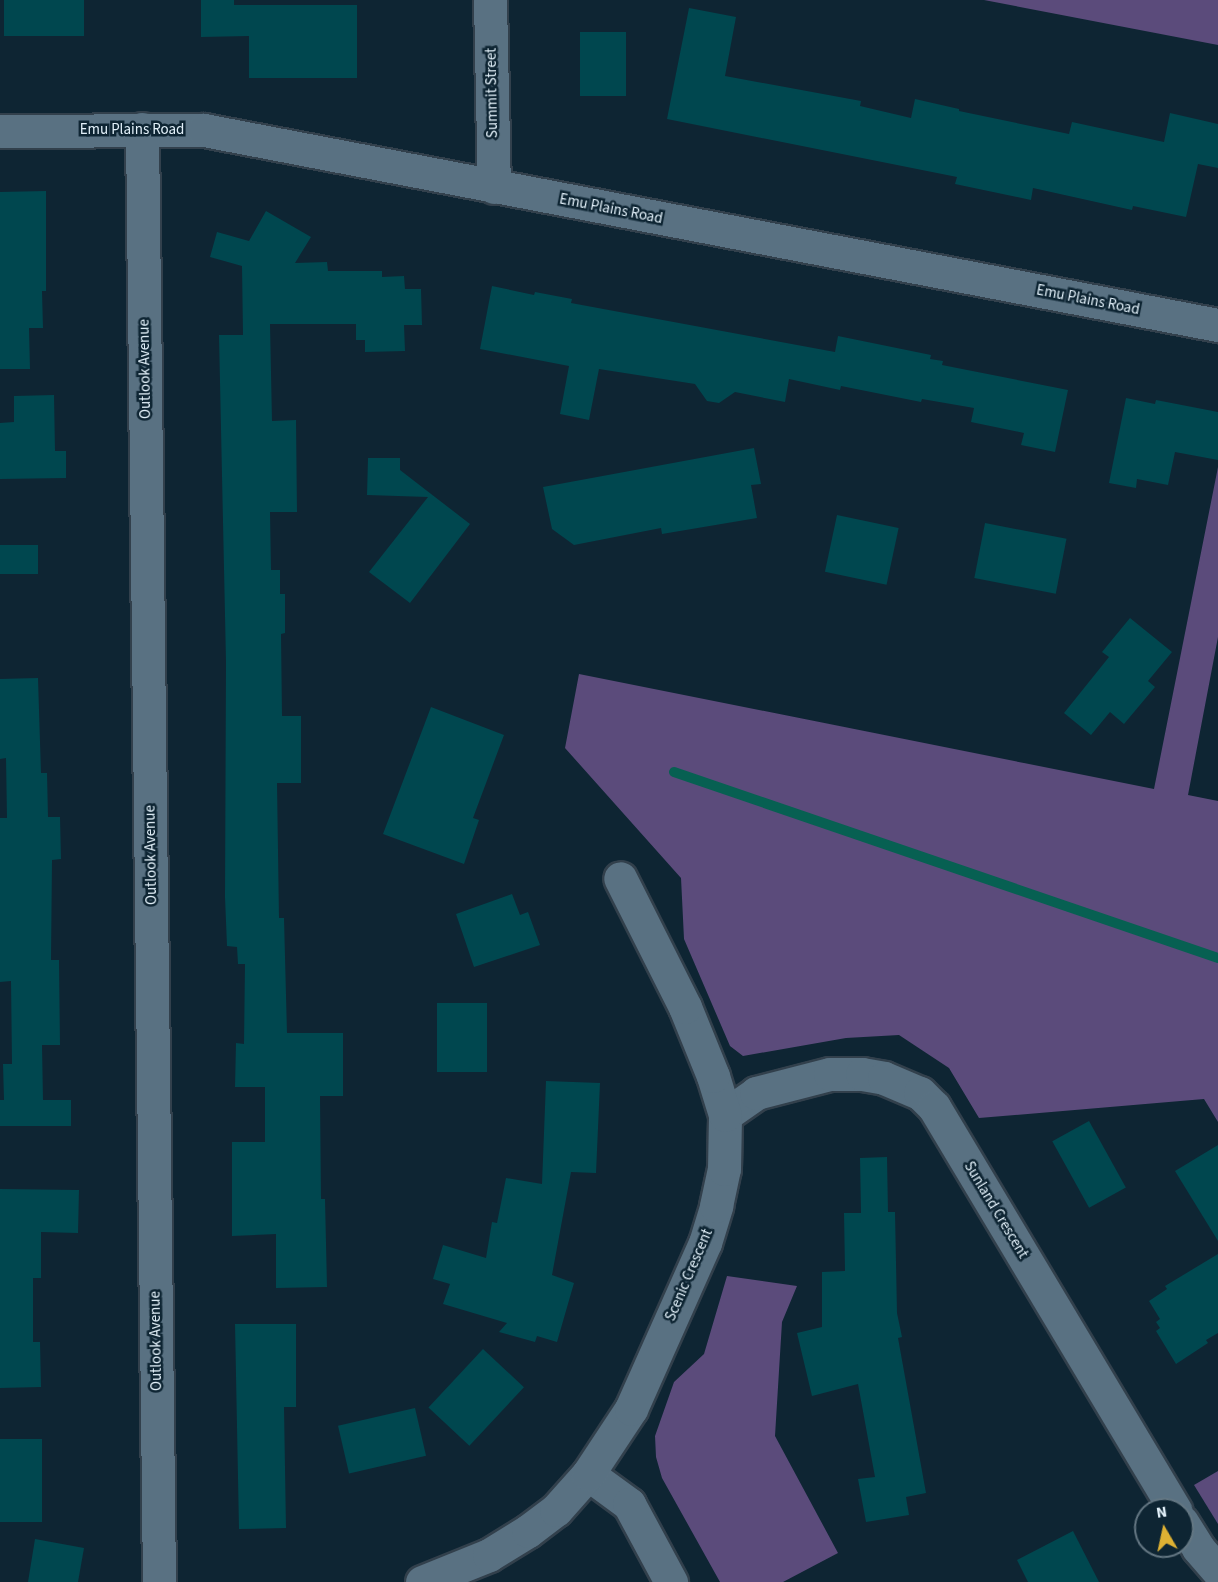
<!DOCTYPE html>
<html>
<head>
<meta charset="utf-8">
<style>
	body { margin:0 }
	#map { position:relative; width:1218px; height:1582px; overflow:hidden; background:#0e2533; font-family:"Source Sans 3",sans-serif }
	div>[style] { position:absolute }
	.forest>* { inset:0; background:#5b4b7b }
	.stream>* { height:10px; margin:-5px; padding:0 5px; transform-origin:5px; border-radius:5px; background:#076052 }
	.building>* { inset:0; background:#00474f; transform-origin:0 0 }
	.roads { filter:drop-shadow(2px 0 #32404c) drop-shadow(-2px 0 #32404c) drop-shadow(0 2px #32404c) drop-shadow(0 -2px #32404c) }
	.minor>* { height:33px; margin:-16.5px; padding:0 16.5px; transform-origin:16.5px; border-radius:16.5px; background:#597182 }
	.tertiary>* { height:33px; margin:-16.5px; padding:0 16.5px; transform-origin:16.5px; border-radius:16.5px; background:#597182 }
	span { translate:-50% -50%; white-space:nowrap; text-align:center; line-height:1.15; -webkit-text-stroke:5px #0e2533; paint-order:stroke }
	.street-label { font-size:15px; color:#e2f0f9 }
	.north { position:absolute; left:1134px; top:1498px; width:60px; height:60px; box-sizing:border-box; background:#0e2533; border:2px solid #637682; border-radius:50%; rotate:351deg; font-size:16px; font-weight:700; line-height:24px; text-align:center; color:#e2f0f9 }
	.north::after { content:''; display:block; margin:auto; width:21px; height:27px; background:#deb133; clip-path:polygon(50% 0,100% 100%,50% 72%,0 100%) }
</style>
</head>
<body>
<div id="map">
	<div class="forest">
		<div style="clip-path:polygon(984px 0,1218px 0,1218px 45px)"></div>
		<div style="clip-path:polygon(1218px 467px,1218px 637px,1188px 795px,1218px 801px,1218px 1122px,1204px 1099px,979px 1118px,949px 1068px,899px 1035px,846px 1038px,743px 1056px,730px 1046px,684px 939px,681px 878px,565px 748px,579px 674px,1154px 789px)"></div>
		<div style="clip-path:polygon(727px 1276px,797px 1286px,782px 1322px,775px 1436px,838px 1553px,783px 1582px,720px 1582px,662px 1478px,656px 1457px,655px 1436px,674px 1382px,704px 1354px)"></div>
		<div style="clip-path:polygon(1218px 1471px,1218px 1524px,1194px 1485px)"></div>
	</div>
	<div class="stream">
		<div style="left:674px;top:772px;width:575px;rotate:18.88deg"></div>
	</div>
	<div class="building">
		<div style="left:4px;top:0;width:80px;height:36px"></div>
		<div style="clip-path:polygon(201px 0,234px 0,234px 5px,357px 5px,357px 78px,249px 78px,249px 36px,201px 37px)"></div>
		<div style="clip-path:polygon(689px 8px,736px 17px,725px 76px,861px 101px,860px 106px,911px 118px,915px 99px,959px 109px,959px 111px,1069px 134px,1072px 122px,1164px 142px,1170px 113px,1218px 124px,1218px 168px,1198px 164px,1186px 217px,1133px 206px,1132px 210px,1033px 188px,1031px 200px,955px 184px,957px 177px,667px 119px)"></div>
		<div style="left:580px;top:32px;width:46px;height:64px"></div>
		<div style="clip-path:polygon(46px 191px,46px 291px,42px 291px,43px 328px,29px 328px,30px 369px,0 369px,0 192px)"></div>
		<div style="clip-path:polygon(266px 211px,311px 237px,295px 263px,327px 262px,328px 271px,382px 271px,382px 277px,404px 276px,405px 289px,421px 289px,422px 325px,404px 325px,405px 351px,365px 352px,365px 340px,356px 340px,356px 324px,270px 324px,272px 421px,296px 420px,297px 512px,270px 512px,271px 570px,280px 570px,280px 594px,285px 594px,285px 633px,281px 634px,282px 716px,301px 716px,301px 783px,277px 783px,279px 918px,284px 918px,287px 1033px,343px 1033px,343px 1096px,320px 1096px,321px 1199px,325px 1199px,327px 1287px,276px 1288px,276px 1234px,232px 1236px,232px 1142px,265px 1142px,265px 1087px,235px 1087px,236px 1043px,244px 1044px,245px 964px,238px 964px,237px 947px,227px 946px,225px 897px,226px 662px,219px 335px,243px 335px,242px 266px,210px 257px,217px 232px,249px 241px)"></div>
		<div style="clip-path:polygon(492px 286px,534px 295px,535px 292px,572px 299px,571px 303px,835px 352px,838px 336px,931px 355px,930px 359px,943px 361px,942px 365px,1068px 390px,1055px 452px,1021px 445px,1024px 433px,971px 422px,974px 408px,922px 399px,921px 402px,841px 386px,840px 390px,789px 379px,785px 402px,735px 392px,719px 403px,707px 401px,695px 384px,599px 369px,589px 420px,560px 414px,569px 366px,480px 349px)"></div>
		<div style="clip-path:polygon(54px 395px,55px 451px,66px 451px,66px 478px,0 479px,0 423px,14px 422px,14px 396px)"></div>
		<div style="clip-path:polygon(1126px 398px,1155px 404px,1156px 400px,1218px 412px,1218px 460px,1175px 452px,1168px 485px,1137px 479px,1136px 488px,1109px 483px)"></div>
		<div style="clip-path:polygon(754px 448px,761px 484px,751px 485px,757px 518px,662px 534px,661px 528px,574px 545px,552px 529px,543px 487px)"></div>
		<div style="clip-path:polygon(368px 458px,400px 458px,400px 470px,470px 524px,410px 603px,369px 572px,428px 497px,367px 495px)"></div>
		<div style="left:837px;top:515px;width:63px;height:58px;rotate:12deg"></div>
		<div style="left:985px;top:523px;width:83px;height:56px;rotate:11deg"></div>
		<div style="left:38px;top:545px;width:29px;height:38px;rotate:90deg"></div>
		<div style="clip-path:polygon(1130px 618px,1172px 652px,1148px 681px,1155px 687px,1124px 724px,1110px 712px,1091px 735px,1064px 713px,1109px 657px,1102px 652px)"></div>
		<div style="clip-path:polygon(38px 678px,41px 773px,47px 773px,48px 817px,60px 817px,61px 859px,52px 860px,51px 960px,59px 960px,60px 1045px,42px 1045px,43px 1100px,71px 1100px,71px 1126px,0 1126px,0 1100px,4px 1100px,3px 1064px,12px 1064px,11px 981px,0 982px,0 818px,7px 818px,6px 758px,0 759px,0 679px)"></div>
		<div style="clip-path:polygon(431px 707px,504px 735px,473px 818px,479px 820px,464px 864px,383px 834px)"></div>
		<div style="clip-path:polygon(512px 894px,520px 915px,528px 912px,540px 945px,474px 967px,456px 914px)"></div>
		<div style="left:437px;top:1003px;width:50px;height:69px"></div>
		<div style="clip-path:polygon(546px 1081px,600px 1083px,596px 1173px,571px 1172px,552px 1275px,574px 1283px,557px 1342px,537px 1336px,535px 1342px,499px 1332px,507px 1323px,443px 1304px,450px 1284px,433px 1279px,443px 1245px,486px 1258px,492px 1222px,497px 1223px,506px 1178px,542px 1184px)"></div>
		<div style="left:1089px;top:1121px;width:76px;height:42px;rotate:61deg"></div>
		<div style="clip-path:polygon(1218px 1145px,1218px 1241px,1175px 1171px)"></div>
		<div style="clip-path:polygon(887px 1157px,888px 1212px,895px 1212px,897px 1313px,902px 1337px,898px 1338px,926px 1493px,906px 1497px,909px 1515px,866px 1522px,858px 1479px,875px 1477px,858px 1384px,812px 1396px,797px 1333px,822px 1327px,822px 1272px,845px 1271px,844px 1213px,861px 1213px,860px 1158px)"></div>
		<div style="clip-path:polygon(0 1189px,79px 1190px,78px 1233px,41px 1232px,41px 1278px,33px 1278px,33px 1342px,40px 1342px,41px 1387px,0 1388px)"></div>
		<div style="clip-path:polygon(1218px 1254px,1218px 1333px,1206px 1340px,1208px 1343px,1176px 1364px,1156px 1331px,1160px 1328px,1156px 1322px,1160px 1319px,1149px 1301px,1167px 1289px,1165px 1286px)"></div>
		<div style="clip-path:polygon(235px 1324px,296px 1324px,296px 1407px,284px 1407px,286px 1528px,239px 1529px)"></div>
		<div style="left:483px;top:1349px;width:56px;height:80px;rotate:43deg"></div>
		<div style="left:415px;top:1408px;width:49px;height:79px;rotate:77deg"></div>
		<div style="left:0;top:1439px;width:42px;height:83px"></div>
		<div style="clip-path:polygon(1073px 1531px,1099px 1582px,1028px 1582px,1017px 1560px)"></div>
		<div style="clip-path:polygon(35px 1539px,84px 1548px,78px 1582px,28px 1582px)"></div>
	</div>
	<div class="roads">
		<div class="minor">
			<div style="left:490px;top:0;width:187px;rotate:88.8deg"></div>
			<div style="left:142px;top:129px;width:1453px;rotate:89.33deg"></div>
			<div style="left:725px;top:1115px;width:38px;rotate:-35deg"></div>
			<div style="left:756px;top:1093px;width:76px;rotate:-14.4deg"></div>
			<div style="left:830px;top:1074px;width:32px"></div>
			<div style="left:862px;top:1074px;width:22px;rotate:10deg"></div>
			<div style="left:884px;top:1078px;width:39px;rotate:23deg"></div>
			<div style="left:920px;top:1093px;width:20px;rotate:45deg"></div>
			<div style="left:934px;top:1107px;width:470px;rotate:59.1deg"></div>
			<div style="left:588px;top:1474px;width:51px;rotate:36.2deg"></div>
			<div style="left:629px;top:1504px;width:89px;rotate:61.7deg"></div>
			<div style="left:1182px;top:1522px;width:31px;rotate:58deg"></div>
			<div style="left:1198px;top:1548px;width:30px;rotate:49deg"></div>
			<div style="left:422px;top:1582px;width:72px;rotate:-21.9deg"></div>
			<div style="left:489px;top:1555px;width:46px;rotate:-31.6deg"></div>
			<div style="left:528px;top:1531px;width:35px;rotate:-37deg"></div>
			<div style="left:556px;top:1510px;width:48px;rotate:-48.4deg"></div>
			<div style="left:588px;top:1474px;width:78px;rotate:-56.5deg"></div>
			<div style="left:631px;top:1409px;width:182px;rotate:-66deg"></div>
			<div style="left:705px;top:1243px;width:39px;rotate:-73deg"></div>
			<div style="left:716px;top:1206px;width:38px;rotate:-78deg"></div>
			<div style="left:724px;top:1169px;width:54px;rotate:-88.9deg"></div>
			<div style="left:725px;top:1115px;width:41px;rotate:-107.1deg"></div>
			<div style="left:713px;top:1076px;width:74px;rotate:-112.1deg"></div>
			<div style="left:685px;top:1007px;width:144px;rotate:-116.7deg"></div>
		</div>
		<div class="tertiary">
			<div style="left:0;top:131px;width:204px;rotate:-0.3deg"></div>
			<div style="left:204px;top:130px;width:1033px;rotate:10.89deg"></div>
		</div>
	</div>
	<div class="street-label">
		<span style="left:492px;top:93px;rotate:-91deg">Summit Street</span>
		<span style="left:132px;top:130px">Emu Plains Road</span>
		<span style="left:611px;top:209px;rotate:11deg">Emu Plains Road</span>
		<span style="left:1088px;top:300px;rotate:11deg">Emu Plains Road</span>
		<span style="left:145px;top:369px;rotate:-91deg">Outlook Avenue</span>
		<span style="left:151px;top:855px;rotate:-91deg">Outlook Avenue</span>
		<span style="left:996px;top:1210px;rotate:59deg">Sunland Crescent</span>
		<span style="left:689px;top:1275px;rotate:-67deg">Scenic Crescent</span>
		<span style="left:156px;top:1341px;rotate:-91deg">Outlook Avenue</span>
	</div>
	<div class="north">N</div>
</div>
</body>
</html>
